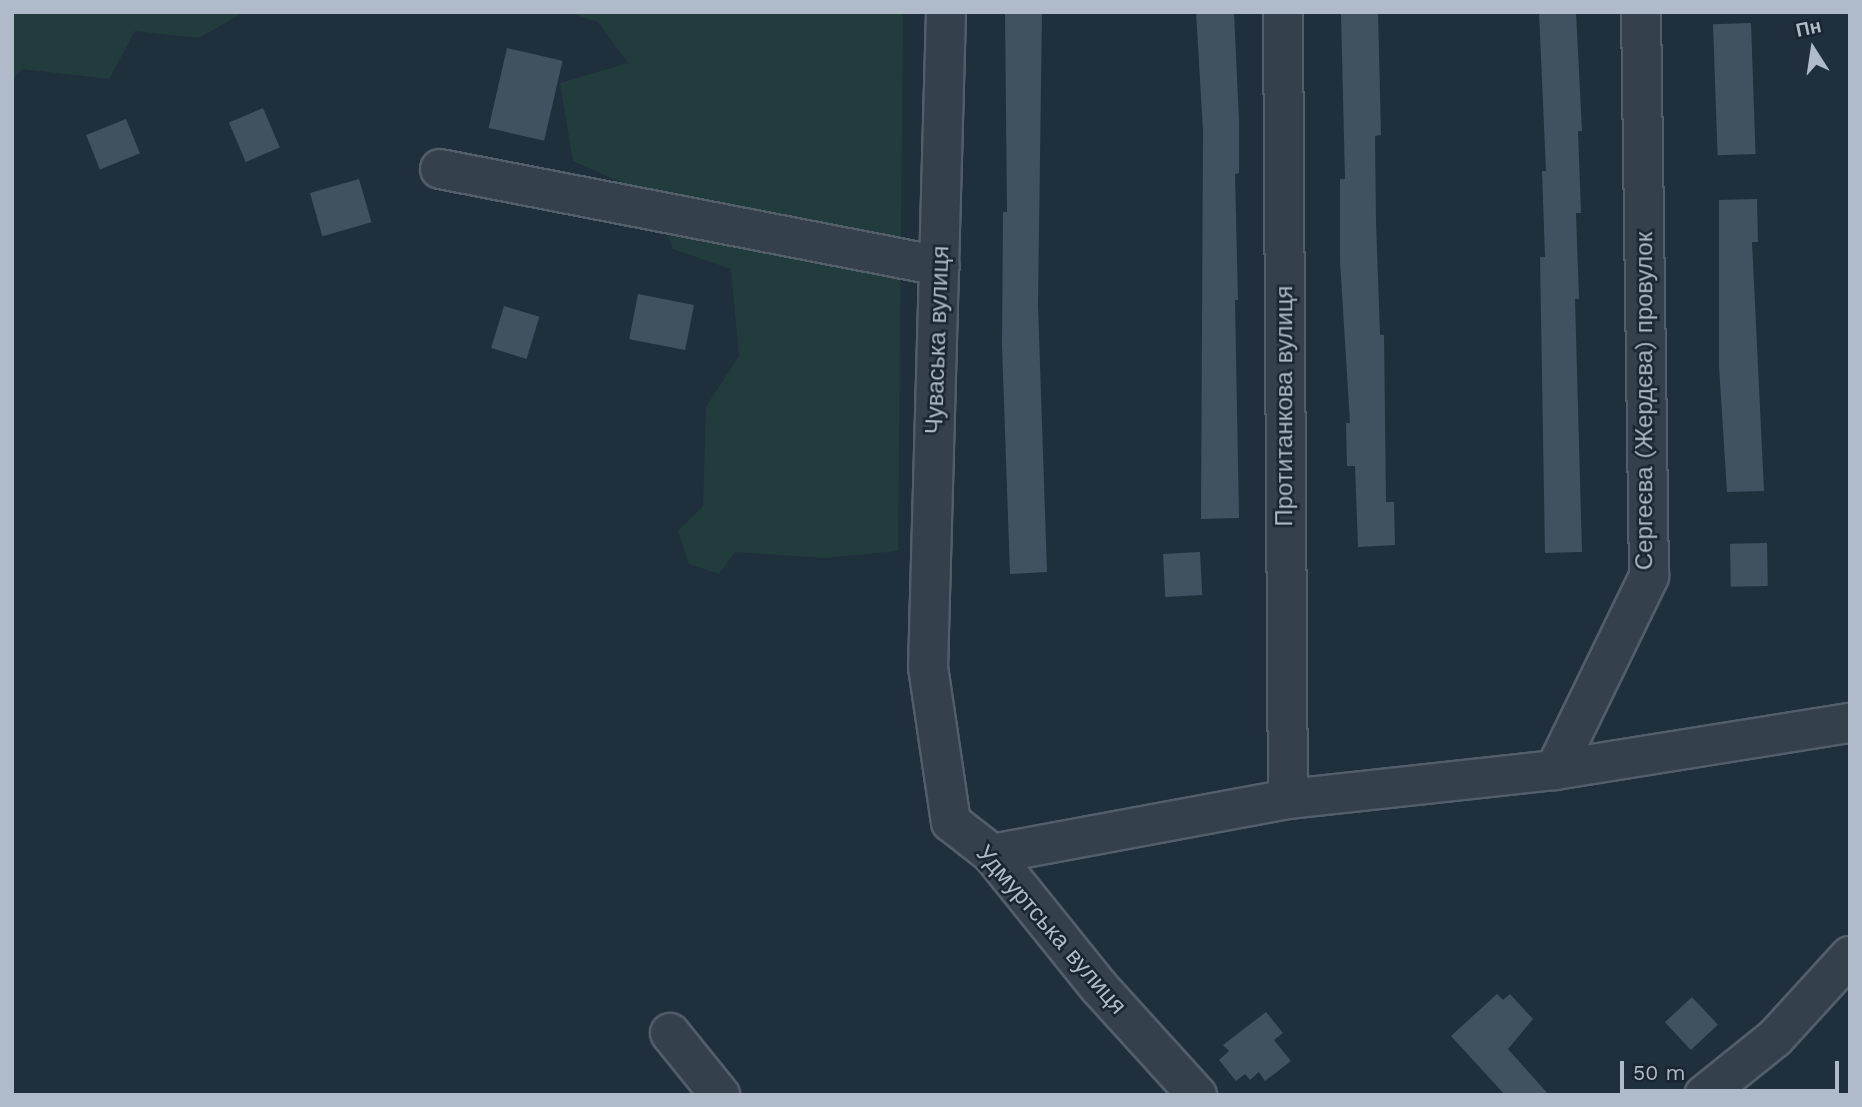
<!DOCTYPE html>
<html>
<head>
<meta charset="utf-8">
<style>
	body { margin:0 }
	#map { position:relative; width:1862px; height:1107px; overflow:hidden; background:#202f3c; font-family:"Work Sans",sans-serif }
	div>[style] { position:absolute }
	.green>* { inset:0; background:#223c3d }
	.building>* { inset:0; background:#415160; transform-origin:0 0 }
	.roads { filter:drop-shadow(2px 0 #525e6a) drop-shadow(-2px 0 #525e6a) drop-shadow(0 2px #525e6a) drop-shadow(0 -2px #525e6a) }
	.minor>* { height:38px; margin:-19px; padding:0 19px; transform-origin:19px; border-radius:19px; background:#34404c }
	span { translate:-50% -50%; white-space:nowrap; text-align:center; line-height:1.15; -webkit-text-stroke:5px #192531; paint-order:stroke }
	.street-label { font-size:24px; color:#afbbc8 }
	.frame { position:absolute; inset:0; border:14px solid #afbbc8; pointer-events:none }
	.north { position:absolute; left:1778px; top:14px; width:70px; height:70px; -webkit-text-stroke:5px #192531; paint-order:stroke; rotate:348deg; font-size:19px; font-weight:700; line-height:28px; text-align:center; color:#afbbc8 }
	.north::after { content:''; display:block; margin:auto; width:24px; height:32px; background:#afbbc8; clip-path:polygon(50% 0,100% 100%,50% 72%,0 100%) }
	.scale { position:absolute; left:1620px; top:1061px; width:219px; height:32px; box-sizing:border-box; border:4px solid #afbbc8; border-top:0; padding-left:9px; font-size:21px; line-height:24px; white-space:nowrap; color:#afbbc8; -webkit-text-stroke:5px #192531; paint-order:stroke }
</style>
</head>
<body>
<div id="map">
	<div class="green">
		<div style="clip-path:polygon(12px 12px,244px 12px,199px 38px,135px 31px,109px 79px,22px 69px,12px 81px)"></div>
		<div style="clip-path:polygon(567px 12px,903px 12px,898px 551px,825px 558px,735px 552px,719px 574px,689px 564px,678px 531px,703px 506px,706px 407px,739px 356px,731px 269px,673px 249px,652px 196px,573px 161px,560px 83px,628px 63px,598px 22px)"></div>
	</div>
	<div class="building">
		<div style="clip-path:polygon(1005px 12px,1042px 12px,1038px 305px,1047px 572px,1010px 574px,1002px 346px,1003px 212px,1007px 212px)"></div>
		<div style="clip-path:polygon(1196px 12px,1234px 12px,1239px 121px,1239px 173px,1235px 174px,1238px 300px,1235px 300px,1239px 518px,1201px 519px,1203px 131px)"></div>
		<div style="clip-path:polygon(1378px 12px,1381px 135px,1375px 136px,1376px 221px,1380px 335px,1384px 335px,1386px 502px,1394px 502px,1395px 545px,1358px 547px,1355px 466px,1347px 466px,1346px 423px,1350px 423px,1340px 261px,1340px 179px,1345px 179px,1341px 14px)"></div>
		<div style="clip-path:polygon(1539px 12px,1576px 12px,1582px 131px,1578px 131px,1581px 213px,1576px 213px,1579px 299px,1575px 299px,1582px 552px,1545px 553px,1540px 257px,1545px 257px,1542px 171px,1546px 171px)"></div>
		<div style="left:1751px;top:23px;width:131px;height:38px;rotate:88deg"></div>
		<div style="left:507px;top:48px;width:57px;height:82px;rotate:13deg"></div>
		<div style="left:263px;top:108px;width:43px;height:37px;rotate:67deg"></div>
		<div style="left:126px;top:119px;width:37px;height:43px;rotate:68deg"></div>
		<div style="left:359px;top:179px;width:45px;height:51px;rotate:74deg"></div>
		<div style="clip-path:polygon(1757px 199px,1758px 242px,1752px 242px,1764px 491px,1727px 492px,1719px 366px,1719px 200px)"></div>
		<div style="left:638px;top:294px;width:57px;height:46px;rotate:11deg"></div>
		<div style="left:504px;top:306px;width:37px;height:44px;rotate:17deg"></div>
		<div style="left:1767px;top:543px;width:43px;height:37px;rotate:89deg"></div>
		<div style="left:1200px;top:552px;width:43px;height:37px;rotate:87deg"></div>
		<div style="clip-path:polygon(1497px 994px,1503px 1000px,1510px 994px,1533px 1019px,1508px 1049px,1549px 1095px,1505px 1095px,1451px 1036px)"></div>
		<div style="left:1692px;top:997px;width:38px;height:37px;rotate:47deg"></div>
		<div style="clip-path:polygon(1266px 1012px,1283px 1033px,1274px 1040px,1291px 1061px,1265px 1081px,1259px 1072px,1250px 1080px,1245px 1074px,1236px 1081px,1219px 1060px,1229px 1051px,1223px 1045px)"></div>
	</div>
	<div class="roads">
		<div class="minor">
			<div style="left:946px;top:12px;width:655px;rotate:91.57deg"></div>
			<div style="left:928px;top:667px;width:157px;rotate:81.6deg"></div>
			<div style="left:951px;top:822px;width:52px;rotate:38deg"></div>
			<div style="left:992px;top:854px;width:171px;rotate:51.2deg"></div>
			<div style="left:1099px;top:987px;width:146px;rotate:47.8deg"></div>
			<div style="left:1283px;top:12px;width:787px;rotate:89.64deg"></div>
			<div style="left:440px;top:169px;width:509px;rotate:10.98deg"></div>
			<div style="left:1555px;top:770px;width:216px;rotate:-64.1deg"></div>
			<div style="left:1649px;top:576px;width:564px;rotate:-90.81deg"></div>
			<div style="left:992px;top:854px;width:301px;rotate:-10.5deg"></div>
			<div style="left:1288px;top:799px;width:269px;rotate:-6.2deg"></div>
			<div style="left:1555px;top:770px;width:299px;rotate:-9.1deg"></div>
			<div style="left:670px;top:1033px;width:80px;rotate:51.1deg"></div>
			<div style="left:1704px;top:1095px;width:91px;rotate:-38.8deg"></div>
			<div style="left:1775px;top:1038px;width:111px;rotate:-47.6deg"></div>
		</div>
	</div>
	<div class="street-label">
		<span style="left:938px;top:340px;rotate:-88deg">Чуваська вулиця</span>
		<span style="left:1645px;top:401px;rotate:-90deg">Сергеєва (Жердєва) провулок</span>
		<span style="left:1285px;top:406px;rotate:-90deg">Протитанкова вулиця</span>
		<span style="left:1051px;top:930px;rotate:49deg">Удмуртська вулиця</span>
	</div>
	<div class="frame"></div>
	<div class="north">Пн</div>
	<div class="scale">50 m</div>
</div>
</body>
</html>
